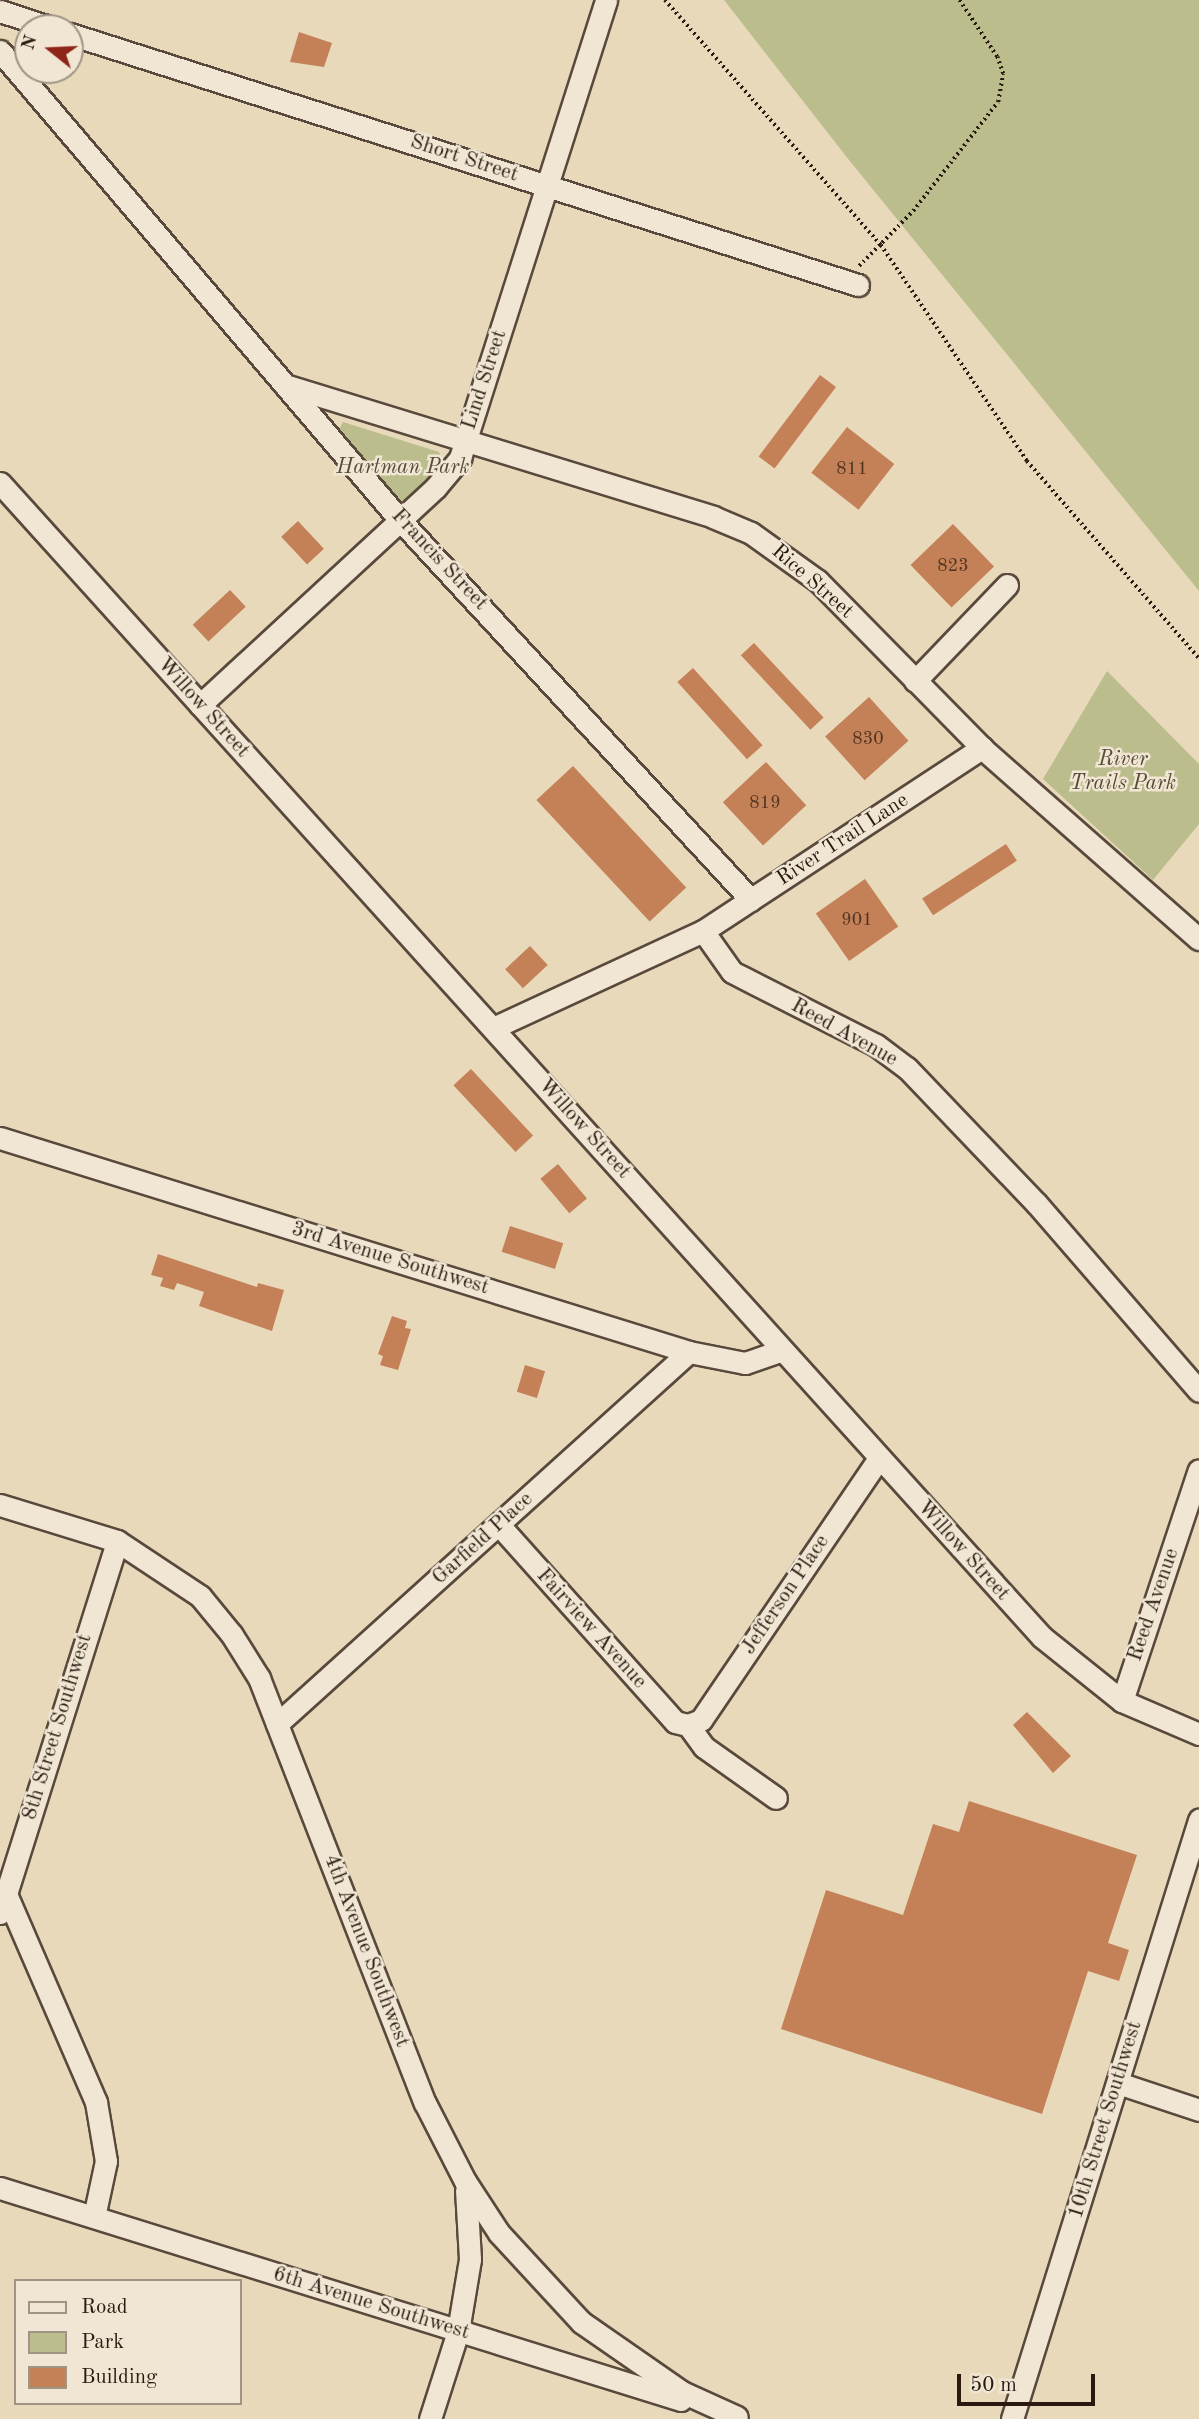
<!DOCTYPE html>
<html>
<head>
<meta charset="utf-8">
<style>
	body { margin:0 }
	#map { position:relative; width:1199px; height:2419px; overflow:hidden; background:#e8d9bb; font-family:"Old Standard TT",serif }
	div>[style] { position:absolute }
	.green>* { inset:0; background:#bbbe8c }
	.building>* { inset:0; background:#c48157; transform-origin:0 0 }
	.path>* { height:3.5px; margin-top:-1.75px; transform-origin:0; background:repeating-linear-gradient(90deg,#291911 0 2px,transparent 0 5.5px) }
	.roads { filter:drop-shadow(2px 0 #59493c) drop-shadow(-2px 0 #59493c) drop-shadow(0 2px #59493c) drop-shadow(0 -2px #59493c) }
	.minor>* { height:21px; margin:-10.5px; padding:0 10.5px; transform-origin:10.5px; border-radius:10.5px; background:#f0e6d3 }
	span { translate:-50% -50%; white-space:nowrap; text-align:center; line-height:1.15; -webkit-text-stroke:5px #f0e6d3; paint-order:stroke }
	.number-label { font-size:18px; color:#503322 }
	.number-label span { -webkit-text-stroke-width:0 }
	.street-label { font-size:21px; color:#291911 }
	.park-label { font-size:21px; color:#554b36; font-style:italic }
	.legend { position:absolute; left:14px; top:2279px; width:228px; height:126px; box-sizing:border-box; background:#f0e6d3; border:2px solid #a09485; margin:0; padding:9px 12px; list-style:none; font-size:21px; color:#291911 }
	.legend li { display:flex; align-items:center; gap:14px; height:35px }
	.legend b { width:35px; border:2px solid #a09485 }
	.north { position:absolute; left:14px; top:14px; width:70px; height:70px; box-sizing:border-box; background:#f0e6d3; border:2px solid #a09485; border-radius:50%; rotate:288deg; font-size:19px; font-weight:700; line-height:28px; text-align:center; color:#291911 }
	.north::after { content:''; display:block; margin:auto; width:24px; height:32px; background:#8f2418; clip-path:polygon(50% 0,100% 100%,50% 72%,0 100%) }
	.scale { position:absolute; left:957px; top:2374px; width:138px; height:32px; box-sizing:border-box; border:4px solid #291911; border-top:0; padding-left:9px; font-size:21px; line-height:24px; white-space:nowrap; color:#291911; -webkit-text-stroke:5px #f0e6d3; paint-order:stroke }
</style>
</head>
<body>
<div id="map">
	<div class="green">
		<div style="clip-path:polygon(724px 0,1199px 0,1199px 591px,849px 160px)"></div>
		<div style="clip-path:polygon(343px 422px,439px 452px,443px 465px,406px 501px,393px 499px,338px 431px)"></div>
		<div style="clip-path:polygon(1107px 671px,1199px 764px,1199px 824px,1153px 880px,1043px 779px)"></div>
	</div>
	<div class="building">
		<div style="clip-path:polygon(299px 32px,332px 43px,324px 67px,290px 62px)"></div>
		<div style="left:820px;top:375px;width:20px;height:102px;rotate:37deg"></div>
		<div style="left:847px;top:427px;width:60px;height:58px;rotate:38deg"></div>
		<div style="left:298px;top:521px;width:38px;height:23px;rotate:47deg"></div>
		<div style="left:953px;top:524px;width:59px;height:59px;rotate:46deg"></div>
		<div style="left:230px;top:590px;width:23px;height:51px;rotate:47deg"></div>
		<div style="left:754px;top:643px;width:102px;height:18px;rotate:47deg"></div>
		<div style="left:693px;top:668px;width:104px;height:21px;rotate:48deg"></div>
		<div style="left:869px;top:697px;width:59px;height:59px;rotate:48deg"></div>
		<div style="left:766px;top:762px;width:59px;height:59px;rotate:47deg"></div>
		<div style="left:573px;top:766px;width:166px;height:50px;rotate:47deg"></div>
		<div style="left:1006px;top:844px;width:20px;height:100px;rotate:57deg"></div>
		<div style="left:865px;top:879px;width:58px;height:60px;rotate:55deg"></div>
		<div style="left:530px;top:946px;width:26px;height:34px;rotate:47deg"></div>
		<div style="left:471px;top:1069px;width:91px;height:24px;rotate:47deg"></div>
		<div style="left:558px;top:1164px;width:45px;height:23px;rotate:50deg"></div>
		<div style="left:510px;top:1226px;width:56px;height:27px;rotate:18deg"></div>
		<div style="clip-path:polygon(158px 1254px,257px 1287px,258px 1283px,284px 1290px,272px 1331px,199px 1306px,204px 1292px,177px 1283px,174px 1290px,160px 1286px,163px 1278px,151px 1275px)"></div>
		<div style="clip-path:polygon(392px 1316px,407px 1321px,405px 1328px,411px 1329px,398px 1370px,380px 1365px,383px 1356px,378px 1354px)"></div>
		<div style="left:525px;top:1365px;width:21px;height:28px;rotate:17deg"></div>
		<div style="clip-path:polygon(1027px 1712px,1071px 1756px,1053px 1773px,1013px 1725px)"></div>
		<div style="clip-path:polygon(969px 1801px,1137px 1855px,1108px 1943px,1129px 1950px,1119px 1981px,1088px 1971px,1042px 2114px,781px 2029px,826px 1890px,903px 1915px,933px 1824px,959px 1832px)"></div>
	</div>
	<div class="path">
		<div style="left:665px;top:0;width:327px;rotate:48.6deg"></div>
		<div style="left:881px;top:245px;width:261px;rotate:55.9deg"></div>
		<div style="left:1027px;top:461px;width:262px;rotate:48.9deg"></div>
		<div style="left:859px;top:266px;width:77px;rotate:-45.5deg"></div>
		<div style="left:913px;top:211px;width:138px;rotate:-52.1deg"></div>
		<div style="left:998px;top:102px;width:28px;rotate:-80deg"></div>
		<div style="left:1003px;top:74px;width:18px;rotate:-109deg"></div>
		<div style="left:997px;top:57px;width:69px;rotate:-123.7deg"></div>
	</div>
	<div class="roads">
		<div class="minor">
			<div style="left:0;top:11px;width:55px;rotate:18.1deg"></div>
			<div style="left:70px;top:34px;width:827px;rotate:17.67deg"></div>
			<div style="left:0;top:51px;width:616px;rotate:49.54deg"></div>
			<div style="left:400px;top:520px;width:517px;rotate:47.27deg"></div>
			<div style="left:285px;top:385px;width:448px;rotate:17.1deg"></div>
			<div style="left:713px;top:517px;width:41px;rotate:22.8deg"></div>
			<div style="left:751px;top:533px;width:82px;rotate:35.6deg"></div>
			<div style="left:818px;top:581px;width:234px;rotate:45.5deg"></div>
			<div style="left:982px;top:748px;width:289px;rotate:41.4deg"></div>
			<div style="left:0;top:483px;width:1555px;rotate:47.92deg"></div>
			<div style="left:1042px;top:1637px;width:102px;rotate:38.7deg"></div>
			<div style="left:1122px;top:1701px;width:84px;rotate:23.2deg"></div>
			<div style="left:915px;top:681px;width:133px;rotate:-46.2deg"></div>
			<div style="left:200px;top:705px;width:321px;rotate:-42.7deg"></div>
			<div style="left:436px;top:487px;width:38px;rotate:-50deg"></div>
			<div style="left:460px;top:458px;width:481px;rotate:-72.3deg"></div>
			<div style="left:703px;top:931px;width:334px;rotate:-33.3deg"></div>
			<div style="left:493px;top:1028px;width:231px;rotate:-24.8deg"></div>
			<div style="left:703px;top:931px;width:50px;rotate:54.7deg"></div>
			<div style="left:732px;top:972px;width:161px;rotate:26.9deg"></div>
			<div style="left:876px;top:1045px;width:39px;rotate:37deg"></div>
			<div style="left:907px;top:1068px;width:188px;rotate:46.3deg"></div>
			<div style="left:1037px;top:1204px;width:247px;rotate:49.1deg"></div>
			<div style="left:0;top:1138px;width:721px;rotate:17.25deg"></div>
			<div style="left:689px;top:1352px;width:57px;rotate:11.1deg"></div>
			<div style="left:745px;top:1363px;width:39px;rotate:-19deg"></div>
			<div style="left:0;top:1505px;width:122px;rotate:17.1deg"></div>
			<div style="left:117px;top:1541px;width:100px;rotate:33.5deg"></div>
			<div style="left:200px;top:1596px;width:50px;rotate:50.6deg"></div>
			<div style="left:232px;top:1635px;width:51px;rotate:57.9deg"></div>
			<div style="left:259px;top:1678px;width:456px;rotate:68.7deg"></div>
			<div style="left:425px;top:2103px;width:88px;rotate:62.9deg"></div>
			<div style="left:465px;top:2181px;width:62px;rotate:56.8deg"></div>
			<div style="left:499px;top:2233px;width:121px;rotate:47.3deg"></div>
			<div style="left:581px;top:2322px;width:123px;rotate:34.7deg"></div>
			<div style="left:682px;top:2392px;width:60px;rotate:24.4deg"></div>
			<div style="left:499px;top:1525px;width:264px;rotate:48.2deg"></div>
			<div style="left:675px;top:1722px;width:13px;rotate:13deg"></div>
			<div style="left:1122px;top:1701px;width:243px;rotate:-71.6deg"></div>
			<div style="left:277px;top:1724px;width:555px;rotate:-42.08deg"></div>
			<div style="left:688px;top:1725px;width:14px;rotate:-21deg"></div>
			<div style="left:701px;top:1720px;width:317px;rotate:-55.8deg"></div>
			<div style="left:688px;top:1725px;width:27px;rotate:54deg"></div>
			<div style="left:704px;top:1747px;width:88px;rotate:35.3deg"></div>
			<div style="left:6px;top:1894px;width:227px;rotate:66.6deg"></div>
			<div style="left:96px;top:2102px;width:60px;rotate:80.4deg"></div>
			<div style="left:106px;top:2161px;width:57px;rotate:102.1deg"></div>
			<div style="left:0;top:1913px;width:390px;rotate:-72.5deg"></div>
			<div style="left:1118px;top:2083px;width:85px;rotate:18.4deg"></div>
			<div style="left:0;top:2188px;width:713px;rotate:17.29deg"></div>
			<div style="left:430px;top:2419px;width:92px;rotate:-72.3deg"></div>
			<div style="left:458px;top:2331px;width:73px;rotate:-80.5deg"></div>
			<div style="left:470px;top:2259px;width:69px;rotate:-93.3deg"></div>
			<div style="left:1012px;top:2419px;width:628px;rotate:-72.66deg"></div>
		</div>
	</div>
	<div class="number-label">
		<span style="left:852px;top:469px">811</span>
		<span style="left:953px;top:566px">823</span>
		<span style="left:868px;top:739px">830</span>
		<span style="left:765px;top:803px">819</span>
		<span style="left:857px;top:920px">901</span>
	</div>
	<div class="street-label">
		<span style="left:464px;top:159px;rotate:18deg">Short Street</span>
		<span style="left:485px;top:380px;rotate:-72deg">Lind Street</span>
		<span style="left:439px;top:560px;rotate:47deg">Francis Street</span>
		<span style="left:812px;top:582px;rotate:41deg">Rice Street</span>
		<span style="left:203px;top:708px;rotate:48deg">Willow Street</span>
		<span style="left:843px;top:840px;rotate:-33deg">River Trail Lane</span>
		<span style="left:844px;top:1033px;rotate:29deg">Reed Avenue</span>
		<span style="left:584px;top:1129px;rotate:48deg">Willow Street</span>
		<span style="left:390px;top:1259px;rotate:17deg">3rd Avenue Southwest</span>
		<span style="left:483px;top:1539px;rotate:-42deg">Garfield Place</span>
		<span style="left:963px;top:1551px;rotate:48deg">Willow Street</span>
		<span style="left:786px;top:1595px;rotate:-56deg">Jefferson Place</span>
		<span style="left:1154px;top:1605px;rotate:-71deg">Reed Avenue</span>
		<span style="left:591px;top:1629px;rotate:48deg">Fairview Avenue</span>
		<span style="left:58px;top:1727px;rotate:-73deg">8th Street Southwest</span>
		<span style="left:366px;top:1951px;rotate:69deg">4th Avenue Southwest</span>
		<span style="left:1106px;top:2120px;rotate:-73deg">10th Street Southwest</span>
		<span style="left:371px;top:2304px;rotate:17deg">6th Avenue Southwest</span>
	</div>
	<div class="park-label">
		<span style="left:403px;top:468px">Hartman Park</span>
		<span style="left:1123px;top:772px">River<br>Trails Park</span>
	</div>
	<ul class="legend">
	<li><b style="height:9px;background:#f0e6d3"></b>Road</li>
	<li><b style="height:19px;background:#bbbe8c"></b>Park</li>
	<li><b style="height:19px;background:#c48157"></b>Building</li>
	</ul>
	<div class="north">N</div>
	<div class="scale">50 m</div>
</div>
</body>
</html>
